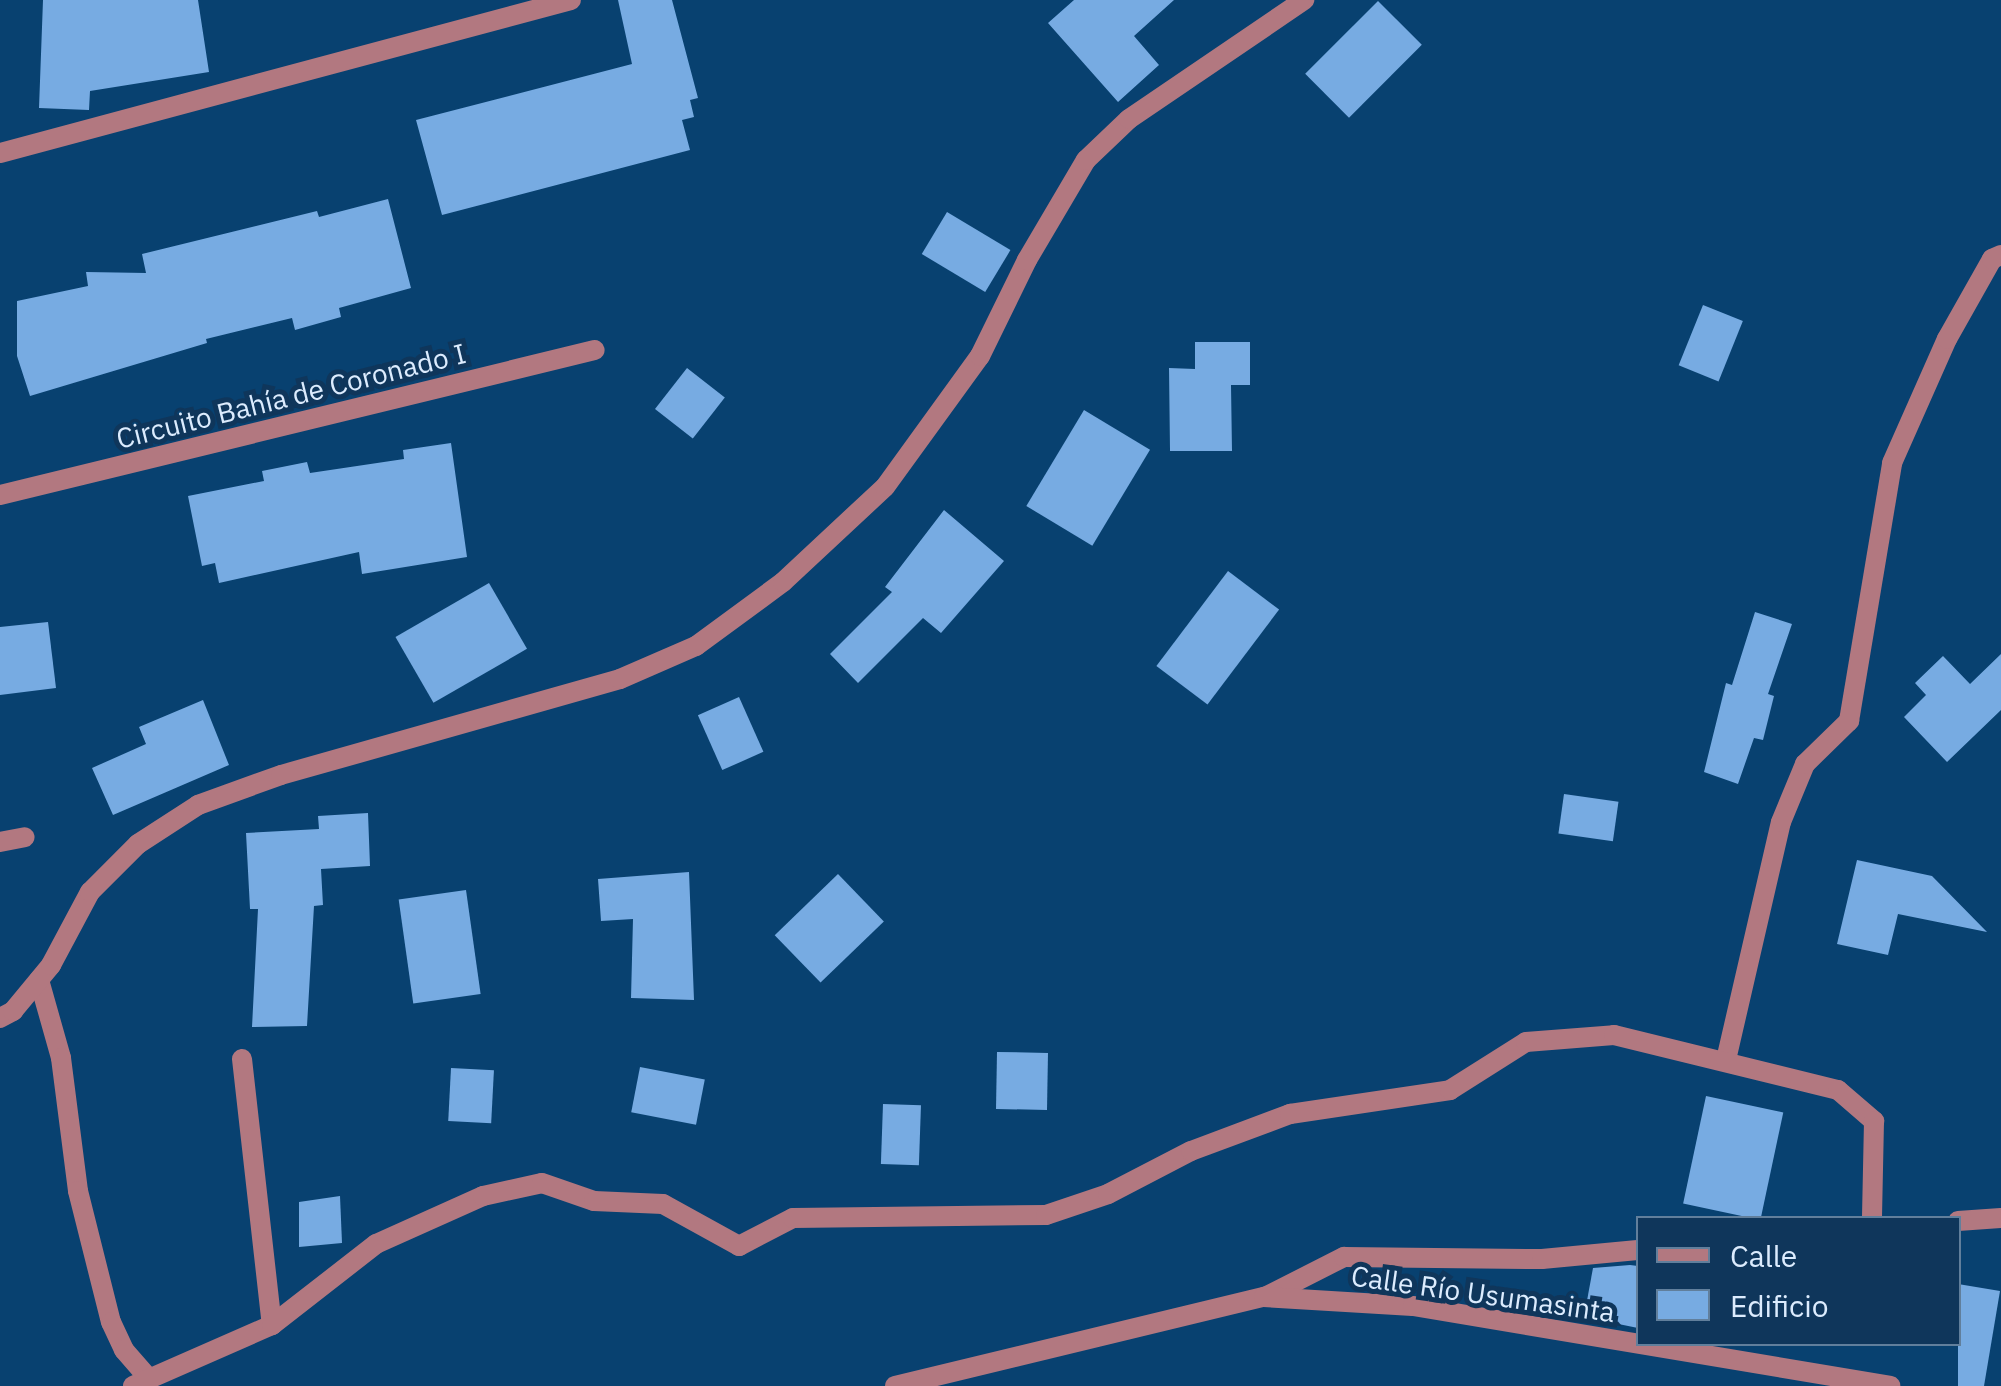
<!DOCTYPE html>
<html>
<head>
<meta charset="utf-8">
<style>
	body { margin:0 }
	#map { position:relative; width:2001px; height:1386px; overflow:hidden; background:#084170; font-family:"IBM Plex Sans",sans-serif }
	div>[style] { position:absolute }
	.building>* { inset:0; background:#77abe2; transform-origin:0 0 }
	.minor>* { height:20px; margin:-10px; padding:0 10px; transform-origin:10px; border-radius:10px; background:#b27880 }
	span { translate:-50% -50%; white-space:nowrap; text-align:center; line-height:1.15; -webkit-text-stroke:10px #0f365b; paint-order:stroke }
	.street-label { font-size:28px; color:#dcecfe }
	.legend { position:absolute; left:1636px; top:1216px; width:325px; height:130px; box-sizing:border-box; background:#0f365b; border:2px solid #617f9c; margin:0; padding:12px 18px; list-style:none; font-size:30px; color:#dcecfe }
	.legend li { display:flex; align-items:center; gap:20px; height:50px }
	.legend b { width:50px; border:2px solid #617f9c }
</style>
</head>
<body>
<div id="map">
	<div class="building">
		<div style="clip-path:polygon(43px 0,198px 0,209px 72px,90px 91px,89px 110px,39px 108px)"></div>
		<div style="clip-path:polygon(618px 0,672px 0,698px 98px,690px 100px,694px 117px,682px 120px,690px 150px,442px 215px,416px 120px,632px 64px)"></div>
		<div style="clip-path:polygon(1074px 0,1174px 0,1134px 36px,1159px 65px,1118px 102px,1048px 23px)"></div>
		<div style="left:1378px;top:1px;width:62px;height:103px;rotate:45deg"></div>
		<div style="clip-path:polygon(388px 199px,411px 288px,339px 308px,341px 317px,295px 330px,292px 318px,206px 339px,207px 343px,30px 396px,17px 356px,17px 301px,88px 286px,86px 272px,146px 273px,142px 254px,317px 211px,319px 217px)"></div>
		<div style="left:947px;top:212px;width:74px;height:49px;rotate:31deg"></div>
		<div style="left:1703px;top:305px;width:43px;height:65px;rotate:22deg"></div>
		<div style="clip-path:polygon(1195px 342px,1250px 342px,1250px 385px,1231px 385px,1232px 451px,1170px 451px,1169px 368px,1195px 369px)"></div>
		<div style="left:687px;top:368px;width:48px;height:52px;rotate:38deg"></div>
		<div style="left:1084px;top:410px;width:77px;height:112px;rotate:31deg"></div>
		<div style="clip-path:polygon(451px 443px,467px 557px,362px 574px,359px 552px,219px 583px,215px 563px,202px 566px,188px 496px,264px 481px,262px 471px,307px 462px,310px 473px,404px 459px,403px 450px)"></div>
		<div style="clip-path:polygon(944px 510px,1004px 561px,941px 633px,923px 618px,858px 683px,830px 654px,892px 592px,885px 587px)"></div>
		<div style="left:1228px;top:571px;width:64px;height:119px;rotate:37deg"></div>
		<div style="left:489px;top:583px;width:76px;height:108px;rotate:60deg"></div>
		<div style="clip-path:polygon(1755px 612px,1792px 624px,1768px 694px,1774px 696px,1763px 740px,1754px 738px,1738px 784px,1704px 772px,1726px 683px,1732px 685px)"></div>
		<div style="clip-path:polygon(48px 622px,56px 688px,0 695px,0 627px)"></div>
		<div style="clip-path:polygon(2001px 654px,2001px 710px,1947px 762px,1904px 717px,1926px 695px,1915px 683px,1943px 656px,1970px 684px)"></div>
		<div style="left:739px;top:697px;width:60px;height:45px;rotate:66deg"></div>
		<div style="clip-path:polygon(203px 700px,229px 765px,113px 815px,92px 768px,146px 744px,139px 727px)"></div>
		<div style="left:1564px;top:794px;width:55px;height:40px;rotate:8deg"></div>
		<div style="clip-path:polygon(368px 813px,370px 866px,321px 869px,323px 905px,314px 906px,307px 1026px,252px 1027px,258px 909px,250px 909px,246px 833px,319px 829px,318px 816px)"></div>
		<div style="clip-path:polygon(1857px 860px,1932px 876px,1987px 932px,1898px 914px,1888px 955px,1837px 944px)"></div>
		<div style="clip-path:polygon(689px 872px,694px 1000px,631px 998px,633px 919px,601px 921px,598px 879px)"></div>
		<div style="left:838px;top:874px;width:66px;height:88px;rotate:46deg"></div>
		<div style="left:466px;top:890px;width:105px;height:68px;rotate:82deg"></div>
		<div style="left:997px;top:1052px;width:51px;height:57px;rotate:1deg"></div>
		<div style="left:640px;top:1067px;width:66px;height:46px;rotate:11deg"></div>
		<div style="left:451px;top:1068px;width:43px;height:53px;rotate:3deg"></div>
		<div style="left:1706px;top:1096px;width:79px;height:110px;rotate:12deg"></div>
		<div style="left:883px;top:1104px;width:38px;height:60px;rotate:2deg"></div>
		<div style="clip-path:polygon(340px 1196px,342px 1243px,299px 1247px,299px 1202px)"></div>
		<div style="clip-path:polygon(1630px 1265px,1638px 1266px,1638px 1328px,1584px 1317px,1593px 1268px)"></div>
		<div style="clip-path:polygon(1958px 1284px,2000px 1291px,1984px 1386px,1958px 1386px)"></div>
	</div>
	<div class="minor">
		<div style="left:0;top:153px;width:591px;rotate:-15deg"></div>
		<div style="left:0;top:495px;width:612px;rotate:-13.7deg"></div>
		<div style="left:0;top:842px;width:25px;rotate:-11deg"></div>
		<div style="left:39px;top:980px;width:81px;rotate:74.2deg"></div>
		<div style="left:61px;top:1058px;width:134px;rotate:82.7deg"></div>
		<div style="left:78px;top:1191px;width:135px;rotate:75.9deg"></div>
		<div style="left:111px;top:1322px;width:31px;rotate:65deg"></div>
		<div style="left:124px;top:1350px;width:38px;rotate:49deg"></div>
		<div style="left:0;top:1018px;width:15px;rotate:-28deg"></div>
		<div style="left:13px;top:1011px;width:60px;rotate:-50.4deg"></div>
		<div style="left:51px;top:965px;width:83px;rotate:-61.9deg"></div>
		<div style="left:90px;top:892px;width:68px;rotate:-45deg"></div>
		<div style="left:138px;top:844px;width:72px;rotate:-33deg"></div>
		<div style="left:198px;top:805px;width:88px;rotate:-19.9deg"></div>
		<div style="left:281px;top:775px;width:352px;rotate:-15.8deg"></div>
		<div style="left:620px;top:679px;width:83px;rotate:-23.5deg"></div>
		<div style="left:696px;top:646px;width:108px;rotate:-36.3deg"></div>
		<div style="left:783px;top:582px;width:139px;rotate:-43deg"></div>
		<div style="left:885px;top:487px;width:162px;rotate:-54.1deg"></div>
		<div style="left:980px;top:356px;width:107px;rotate:-63.9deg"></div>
		<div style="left:1027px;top:260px;width:116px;rotate:-59.5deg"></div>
		<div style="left:1086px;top:160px;width:59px;rotate:-43.6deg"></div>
		<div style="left:1129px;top:119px;width:212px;rotate:-34.2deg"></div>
		<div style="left:242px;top:1059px;width:268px;rotate:83.6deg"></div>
		<div style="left:1726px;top:1060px;width:244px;rotate:-77deg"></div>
		<div style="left:1781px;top:822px;width:63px;rotate:-67.5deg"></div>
		<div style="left:1805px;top:764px;width:62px;rotate:-44.3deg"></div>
		<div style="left:1849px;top:721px;width:262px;rotate:-80.5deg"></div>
		<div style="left:1892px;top:463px;width:136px;rotate:-66.1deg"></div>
		<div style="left:1947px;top:339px;width:92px;rotate:-60.6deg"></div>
		<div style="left:1992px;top:259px;width:10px;rotate:-24deg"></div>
		<div style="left:1958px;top:1221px;width:43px;rotate:-4deg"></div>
		<div style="left:1265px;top:1297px;width:89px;rotate:-26.9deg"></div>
		<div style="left:1344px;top:1257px;width:198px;rotate:0.6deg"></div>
		<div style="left:1542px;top:1259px;width:96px;rotate:-5.4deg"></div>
		<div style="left:133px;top:1386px;width:152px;rotate:-23.7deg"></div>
		<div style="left:272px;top:1325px;width:132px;rotate:-37.9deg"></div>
		<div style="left:376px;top:1244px;width:117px;rotate:-24.2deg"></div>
		<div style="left:483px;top:1196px;width:60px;rotate:-12.4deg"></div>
		<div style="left:542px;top:1183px;width:55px;rotate:19.1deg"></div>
		<div style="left:594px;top:1201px;width:69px;rotate:2.5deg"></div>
		<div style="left:663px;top:1204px;width:87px;rotate:28.9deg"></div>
		<div style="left:739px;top:1246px;width:61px;rotate:-27.4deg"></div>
		<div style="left:793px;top:1218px;width:253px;rotate:-0.7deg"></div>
		<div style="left:1046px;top:1215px;width:65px;rotate:-18.7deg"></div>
		<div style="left:1108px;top:1194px;width:93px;rotate:-27.4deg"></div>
		<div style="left:1191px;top:1151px;width:106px;rotate:-20.5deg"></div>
		<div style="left:1290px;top:1114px;width:162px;rotate:-8.5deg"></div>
		<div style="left:1450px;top:1090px;width:90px;rotate:-32.3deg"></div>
		<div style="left:1526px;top:1042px;width:88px;rotate:-4.5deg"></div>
		<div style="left:1614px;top:1035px;width:231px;rotate:13.8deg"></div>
		<div style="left:1838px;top:1090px;width:48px;rotate:40.7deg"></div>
		<div style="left:1874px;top:1121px;width:97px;rotate:91.2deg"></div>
		<div style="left:895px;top:1386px;width:380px;rotate:-13.6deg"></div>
		<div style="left:1264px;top:1297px;width:149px;rotate:3.5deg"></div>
		<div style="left:1413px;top:1306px;width:484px;rotate:9.5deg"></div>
	</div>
	<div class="street-label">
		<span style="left:291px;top:396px;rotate:-14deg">Circuito Bahía de Coronado I</span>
		<span style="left:1483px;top:1294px;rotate:8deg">Calle Río Usumasinta</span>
	</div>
	<ul class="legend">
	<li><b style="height:12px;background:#b27880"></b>Calle</li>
	<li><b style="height:28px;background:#77abe2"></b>Edificio</li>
	</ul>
</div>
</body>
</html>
